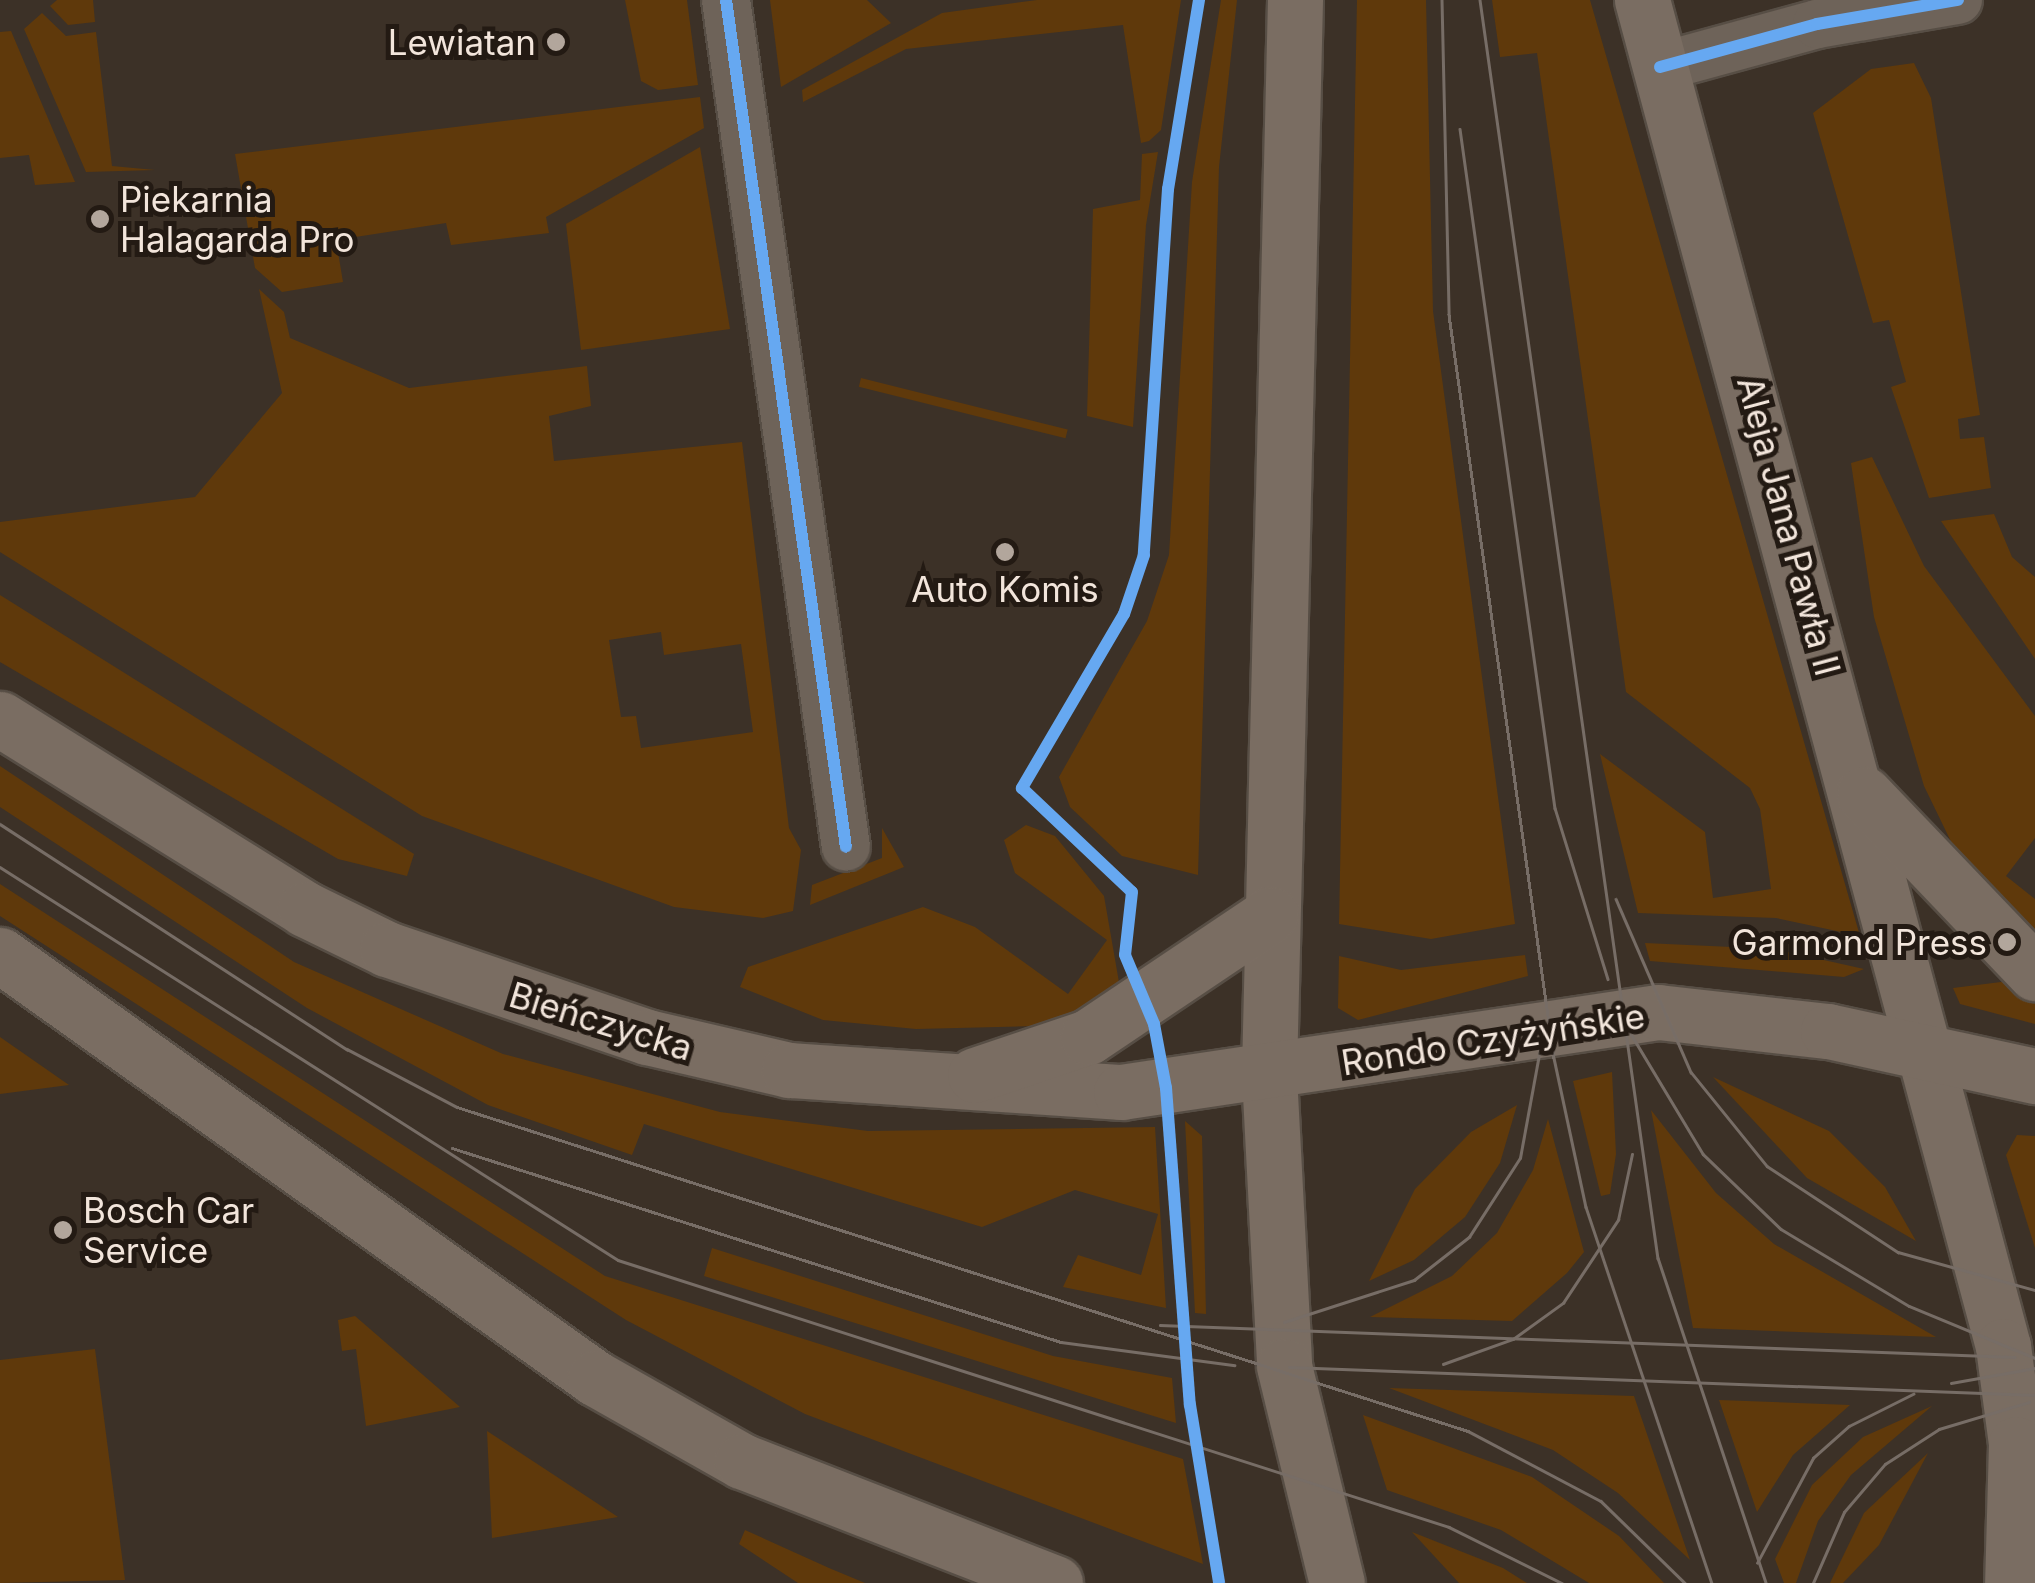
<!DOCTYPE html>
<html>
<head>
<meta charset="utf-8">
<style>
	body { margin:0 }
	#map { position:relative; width:2035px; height:1583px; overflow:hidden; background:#3c3127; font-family:Inter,sans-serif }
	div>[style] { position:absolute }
	.green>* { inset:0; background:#5f390b; transform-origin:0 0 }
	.roads { filter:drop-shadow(2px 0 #574e45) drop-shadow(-2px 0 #574e45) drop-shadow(0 2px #574e45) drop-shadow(0 -2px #574e45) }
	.minor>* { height:48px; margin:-24px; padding:0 24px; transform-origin:24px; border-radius:24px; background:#6e6359 }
	.secondary>* { height:55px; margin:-27.5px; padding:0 27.5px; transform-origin:27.5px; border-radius:27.5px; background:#7a6d62 }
	.tram>* { height:2.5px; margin:-1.25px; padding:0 1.25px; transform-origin:1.25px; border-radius:1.25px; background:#776d66 }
	.cycleway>* { height:12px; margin:-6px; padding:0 6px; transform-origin:6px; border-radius:6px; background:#66a8f1 }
	.dots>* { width:28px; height:28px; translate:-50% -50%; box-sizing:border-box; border:5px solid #231a13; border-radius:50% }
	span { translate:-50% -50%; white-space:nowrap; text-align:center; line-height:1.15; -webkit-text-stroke:10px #231a13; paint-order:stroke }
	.poi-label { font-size:35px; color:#f2e5db }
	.right { translate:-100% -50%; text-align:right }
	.left { translate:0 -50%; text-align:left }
	.street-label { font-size:35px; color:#f2e5db }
</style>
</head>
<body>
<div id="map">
	<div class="green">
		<div style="clip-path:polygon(57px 0,93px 0,95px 22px,68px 25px,50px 6px)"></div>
		<div style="clip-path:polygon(625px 0,687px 0,698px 85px,658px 90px,641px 81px)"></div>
		<div style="clip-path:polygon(770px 0,867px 0,891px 23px,781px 87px)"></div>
		<div style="clip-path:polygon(1037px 0,1181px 0,1161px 130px,1149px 141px,1141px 143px,1123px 25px,906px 49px,803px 102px,802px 90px,942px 13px)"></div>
		<div style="clip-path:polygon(1221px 0,1237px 0,1219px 167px,1198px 875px,1122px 856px,1070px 807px,1059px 777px,1147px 621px,1169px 555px,1192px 182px)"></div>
		<div style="clip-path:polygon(1357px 0,1426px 0,1433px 311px,1515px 924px,1431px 939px,1339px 924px)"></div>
		<div style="clip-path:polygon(1492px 0,1590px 0,1860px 936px,1776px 918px,1638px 913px,1600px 754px,1705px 832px,1713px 898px,1771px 889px,1760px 809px,1750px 788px,1626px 692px,1537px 53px,1500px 57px)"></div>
		<div style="clip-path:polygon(42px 13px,66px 36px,96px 32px,112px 166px,155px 170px,86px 172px,24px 29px)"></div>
		<div style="clip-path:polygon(11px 31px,75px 182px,35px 185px,29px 155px,0 158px,0 32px)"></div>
		<div style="clip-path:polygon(1914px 63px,1931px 98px,1980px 415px,1958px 419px,1960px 439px,1984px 437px,1991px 488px,1929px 498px,1891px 387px,1906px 382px,1889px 320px,1873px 323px,1813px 113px,1871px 69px)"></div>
		<div style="clip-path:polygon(700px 97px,704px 128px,546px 217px,549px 233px,451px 245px,446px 223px,336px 240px,343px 282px,282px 292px,255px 268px,235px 154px)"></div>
		<div style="clip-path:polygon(700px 147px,730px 329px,581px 350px,566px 224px)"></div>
		<div style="clip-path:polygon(1158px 152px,1146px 225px,1133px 427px,1087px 416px,1093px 209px,1140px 200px,1142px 154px)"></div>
		<div style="clip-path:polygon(evenodd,259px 289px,284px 312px,290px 338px,409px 388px,587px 366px,591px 406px,549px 416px,554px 461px,742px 442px,789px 828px,801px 850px,793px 911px,763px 918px,674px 907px,422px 816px,0 552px,0 522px,195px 497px,282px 393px,259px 289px,661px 632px,664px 655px,741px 644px,753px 732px,641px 748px,636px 716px,621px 717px,609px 640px,661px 632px)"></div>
		<div style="left:861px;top:378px;width:213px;height:9px;rotate:14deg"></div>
		<div style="clip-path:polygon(1872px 457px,1924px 566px,2035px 716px,2035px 838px,2006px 876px,2035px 899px,2035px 934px,1958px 856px,1924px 786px,1874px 617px,1851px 463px)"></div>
		<div style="clip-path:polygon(1994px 514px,2012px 557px,2035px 577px,2035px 659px,1941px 521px)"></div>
		<div style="clip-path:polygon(0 595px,414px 854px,407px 876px,338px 859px,0 662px)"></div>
		<div style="clip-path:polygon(0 766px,294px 962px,503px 1054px,720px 1112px,868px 1131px,1155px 1127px,1166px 1308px,1063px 1287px,1078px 1255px,1141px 1275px,1158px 1214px,1075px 1190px,982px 1227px,644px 1124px,632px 1155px,488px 1105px,307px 1008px,0 807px)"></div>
		<div style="clip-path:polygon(1026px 825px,1055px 836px,1104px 896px,1120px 988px,1101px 1002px,1034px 1026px,916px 1029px,823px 1020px,740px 987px,748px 967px,923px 907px,975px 927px,1068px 994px,1107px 940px,1015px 873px,1004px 840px)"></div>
		<div style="clip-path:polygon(882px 828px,904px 867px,810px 905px,812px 885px,882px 858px)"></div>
		<div style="clip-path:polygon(0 884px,605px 1276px,1183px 1459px,1203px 1564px,805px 1414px,626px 1320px,0 916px)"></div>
		<div style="clip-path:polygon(1645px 943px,1775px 949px,1864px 969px,1844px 977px,1650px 961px)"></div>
		<div style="clip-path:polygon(1525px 955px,1528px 976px,1358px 1020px,1338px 1008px,1339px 956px,1401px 970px)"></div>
		<div style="clip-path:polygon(2009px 981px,2035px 1004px,2035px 1024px,1960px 1004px,1953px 988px)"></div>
		<div style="clip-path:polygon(0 1037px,69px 1085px,0 1094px)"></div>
		<div style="clip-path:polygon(1612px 1072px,1616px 1154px,1610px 1194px,1601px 1196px,1573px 1081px)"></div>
		<div style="clip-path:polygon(1713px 1077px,1829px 1131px,1885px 1187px,1916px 1241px,1807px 1178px)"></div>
		<div style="clip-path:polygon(1517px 1105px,1500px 1163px,1465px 1217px,1414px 1260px,1369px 1281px,1415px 1189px,1471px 1132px)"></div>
		<div style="clip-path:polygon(1651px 1110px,1716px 1193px,1774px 1244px,1936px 1337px,1693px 1328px)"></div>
		<div style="clip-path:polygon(1548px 1119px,1584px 1252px,1567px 1273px,1512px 1321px,1370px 1317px,1452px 1276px,1497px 1233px,1533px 1170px)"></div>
		<div style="clip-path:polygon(1185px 1121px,1202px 1136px,1206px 1314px,1195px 1313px)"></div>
		<div style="clip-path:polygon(2017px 1135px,2035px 1136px,2035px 1248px,2006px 1155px)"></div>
		<div style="clip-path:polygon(712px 1248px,1053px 1356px,1172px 1378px,1176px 1423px,704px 1276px)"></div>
		<div style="clip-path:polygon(355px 1316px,460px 1407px,366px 1426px,356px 1349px,342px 1351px,338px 1320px)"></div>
		<div style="clip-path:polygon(95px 1349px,125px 1580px,0 1583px,0 1360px)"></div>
		<div style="clip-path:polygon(1389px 1388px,1634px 1396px,1690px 1560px,1618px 1493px,1553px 1450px)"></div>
		<div style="clip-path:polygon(1719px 1400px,1850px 1405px,1793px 1455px,1757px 1512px)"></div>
		<div style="clip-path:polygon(1932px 1406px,1851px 1475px,1818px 1521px,1796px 1583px,1784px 1583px,1775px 1559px,1812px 1485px,1863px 1437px)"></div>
		<div style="clip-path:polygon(1363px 1415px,1532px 1477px,1619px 1536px,1664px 1583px,1589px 1583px,1501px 1530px,1387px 1490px)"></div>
		<div style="clip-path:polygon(487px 1431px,618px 1517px,492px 1538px)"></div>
		<div style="clip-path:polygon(1928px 1453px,1879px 1545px,1843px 1583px,1830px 1583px,1864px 1513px)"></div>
		<div style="clip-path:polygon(745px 1530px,829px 1568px,865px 1583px,798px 1583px,739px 1544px)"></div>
		<div style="clip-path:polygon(1412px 1532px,1503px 1568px,1527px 1583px,1459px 1583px)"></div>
	</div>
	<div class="roads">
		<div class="minor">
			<div style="left:726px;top:0;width:855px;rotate:81.94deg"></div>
			<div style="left:1660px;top:67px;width:163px;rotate:-15.3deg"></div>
			<div style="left:1817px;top:24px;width:143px;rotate:-9.7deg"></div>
		</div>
		<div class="secondary">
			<div style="left:1295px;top:0;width:1075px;rotate:91.39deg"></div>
			<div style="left:1269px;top:1075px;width:291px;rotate:87deg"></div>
			<div style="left:1284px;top:1366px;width:223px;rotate:76.3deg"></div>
			<div style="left:1642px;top:0;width:1394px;rotate:74.99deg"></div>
			<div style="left:2003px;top:1346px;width:99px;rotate:82.4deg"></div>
			<div style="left:2016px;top:1444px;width:139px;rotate:91.6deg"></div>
			<div style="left:0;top:719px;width:359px;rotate:31.9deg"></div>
			<div style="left:305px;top:909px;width:91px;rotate:26deg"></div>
			<div style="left:387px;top:949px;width:274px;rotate:18.7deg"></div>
			<div style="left:647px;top:1037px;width:146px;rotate:13.1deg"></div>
			<div style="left:789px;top:1070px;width:333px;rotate:3.8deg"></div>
			<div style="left:1121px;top:1092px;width:543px;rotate:-8.47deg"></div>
			<div style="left:1658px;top:1012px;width:171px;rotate:6.4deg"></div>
			<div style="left:1828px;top:1031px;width:212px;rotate:12.3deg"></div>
			<div style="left:1864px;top:794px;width:248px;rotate:46.3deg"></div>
			<div style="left:0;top:955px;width:730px;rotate:35.41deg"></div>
			<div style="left:595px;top:1378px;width:169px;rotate:29.5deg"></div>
			<div style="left:742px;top:1461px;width:336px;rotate:21.3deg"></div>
			<div style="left:975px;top:1075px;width:119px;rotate:-18.6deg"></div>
			<div style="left:1088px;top:1037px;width:220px;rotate:-33.9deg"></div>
		</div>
	</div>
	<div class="tram">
		<div style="left:1442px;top:0;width:315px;rotate:88.7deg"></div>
		<div style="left:1449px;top:315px;width:750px;rotate:81.96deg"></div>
		<div style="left:1554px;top:1058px;width:152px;rotate:77.9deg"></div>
		<div style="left:1586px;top:1207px;width:397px;rotate:71.5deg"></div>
		<div style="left:1480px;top:0;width:1271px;rotate:81.95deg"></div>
		<div style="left:1658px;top:1258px;width:342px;rotate:71.6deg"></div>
		<div style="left:1460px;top:129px;width:686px;rotate:82.04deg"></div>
		<div style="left:1555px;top:808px;width:179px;rotate:72.8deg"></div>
		<div style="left:0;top:824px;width:414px;rotate:33deg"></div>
		<div style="left:347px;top:1049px;width:124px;rotate:27.8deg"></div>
		<div style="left:457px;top:1107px;width:1062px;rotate:17.77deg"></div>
		<div style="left:1468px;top:1431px;width:150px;rotate:27.8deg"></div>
		<div style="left:1601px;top:1501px;width:117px;rotate:44.3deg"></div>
		<div style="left:0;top:867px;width:732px;rotate:32.45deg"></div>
		<div style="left:618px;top:1260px;width:873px;rotate:17.81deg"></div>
		<div style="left:1449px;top:1527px;width:126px;rotate:26.4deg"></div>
		<div style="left:1616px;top:899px;width:189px;rotate:66.6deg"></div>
		<div style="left:1691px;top:1072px;width:121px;rotate:51deg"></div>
		<div style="left:1767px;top:1166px;width:157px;rotate:33.3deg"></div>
		<div style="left:1898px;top:1252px;width:142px;rotate:15.5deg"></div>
		<div style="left:1631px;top:1034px;width:140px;rotate:59deg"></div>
		<div style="left:1703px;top:1154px;width:108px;rotate:43.9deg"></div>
		<div style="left:1781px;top:1229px;width:149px;rotate:31deg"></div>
		<div style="left:1909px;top:1306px;width:136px;rotate:22.4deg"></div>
		<div style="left:452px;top:1148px;width:639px;rotate:17.67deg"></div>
		<div style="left:1061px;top:1342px;width:175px;rotate:7.6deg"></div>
		<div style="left:1284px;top:1322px;width:137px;rotate:-17.9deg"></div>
		<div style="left:1414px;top:1280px;width:70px;rotate:-38deg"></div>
		<div style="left:1469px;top:1237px;width:94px;rotate:-57.2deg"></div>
		<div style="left:1520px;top:1158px;width:122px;rotate:-79.6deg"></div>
		<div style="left:1160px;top:1325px;width:855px;rotate:2.15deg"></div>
		<div style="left:1443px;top:1364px;width:74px;rotate:-19.7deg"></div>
		<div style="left:1513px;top:1339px;width:62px;rotate:-35.8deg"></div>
		<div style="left:1563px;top:1303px;width:100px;rotate:-56.5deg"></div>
		<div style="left:1618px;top:1220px;width:67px;rotate:-78deg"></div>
		<div style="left:1289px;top:1367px;width:747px;rotate:2.15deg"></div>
		<div style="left:1951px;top:1383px;width:85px;rotate:-10.1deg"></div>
		<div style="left:1757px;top:1563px;width:119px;rotate:-61.9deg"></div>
		<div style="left:1813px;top:1458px;width:48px;rotate:-41.6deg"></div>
		<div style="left:1849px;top:1426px;width:72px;rotate:-26.6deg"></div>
		<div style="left:1813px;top:1583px;width:77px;rotate:-66.4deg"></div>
		<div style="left:1844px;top:1512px;width:63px;rotate:-49.5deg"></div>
		<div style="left:1885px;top:1464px;width:64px;rotate:-32.9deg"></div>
		<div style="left:1939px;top:1429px;width:94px;rotate:-16.7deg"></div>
	</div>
	<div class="cycleway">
		<div style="left:726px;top:0;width:855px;rotate:81.94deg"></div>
		<div style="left:1199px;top:0;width:192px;rotate:99.3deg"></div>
		<div style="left:1168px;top:189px;width:367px;rotate:93.8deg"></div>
		<div style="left:1144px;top:555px;width:62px;rotate:108.7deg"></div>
		<div style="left:1124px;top:614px;width:202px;rotate:120.4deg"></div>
		<div style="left:1022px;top:788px;width:151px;rotate:43.4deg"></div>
		<div style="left:1132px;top:892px;width:63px;rotate:96.3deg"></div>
		<div style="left:1125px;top:955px;width:75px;rotate:67.2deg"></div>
		<div style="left:1154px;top:1024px;width:65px;rotate:79.4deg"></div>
		<div style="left:1166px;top:1088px;width:318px;rotate:85.7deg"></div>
		<div style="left:1190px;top:1405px;width:180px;rotate:80.7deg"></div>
		<div style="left:1660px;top:67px;width:163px;rotate:-15.3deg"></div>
		<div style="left:1817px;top:24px;width:143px;rotate:-9.7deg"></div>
	</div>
	<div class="dots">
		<div style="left:556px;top:42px;background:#b2a69c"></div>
		<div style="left:100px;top:219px;background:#b2a69c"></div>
		<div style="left:1005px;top:552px;background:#b2a69c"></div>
		<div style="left:2007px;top:942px;background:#b2a69c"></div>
		<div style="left:63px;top:1230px;background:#b2a69c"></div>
	</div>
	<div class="poi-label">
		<span class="right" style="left:536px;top:42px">Lewiatan</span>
		<span class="left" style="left:120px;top:219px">Piekarnia<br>Halagarda Pro</span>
		<span style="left:1005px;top:589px">Auto Komis</span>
		<span class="right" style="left:1987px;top:942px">Garmond Press</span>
		<span class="left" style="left:83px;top:1230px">Bosch Car<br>Service</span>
	</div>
	<div class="street-label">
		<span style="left:1789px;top:526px;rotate:75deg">Aleja Jana Pawła II</span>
		<span style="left:601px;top:1021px;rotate:17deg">Bieńczycka</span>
		<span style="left:1493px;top:1039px;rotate:-9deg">Rondo Czyżyńskie</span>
	</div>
</div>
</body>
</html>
